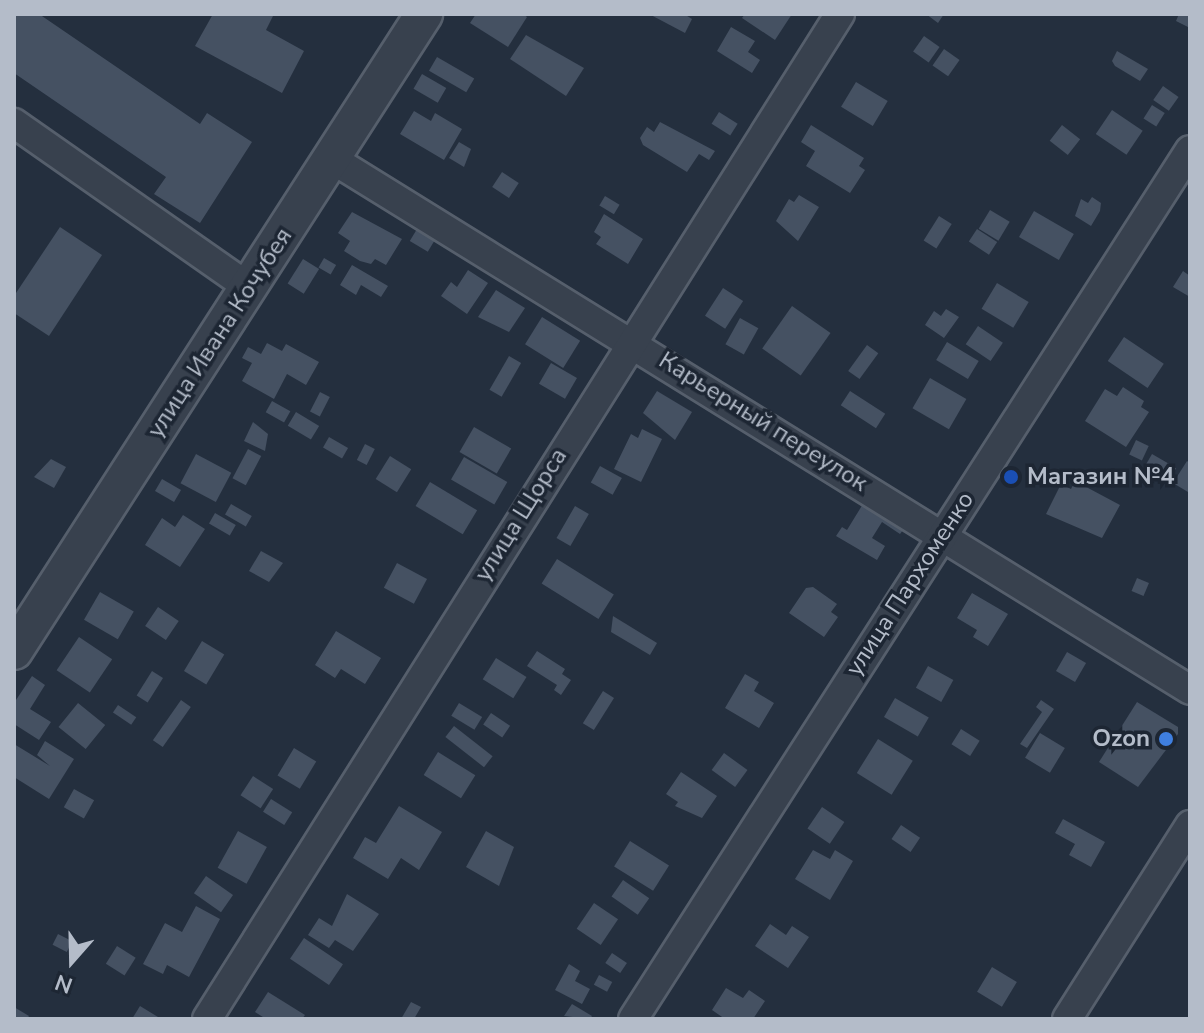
<!DOCTYPE html>
<html>
<head>
<meta charset="utf-8">
<style>
	body { margin:0 }
	#map { position:relative; width:1204px; height:1033px; overflow:hidden; background:#242f3e; font-family:"Nunito Sans",sans-serif }
	div>[style] { position:absolute }
	.building>* { inset:0; background:#455162; transform-origin:0 0 }
	.roads { filter:drop-shadow(2px 0 #565f6c) drop-shadow(-2px 0 #565f6c) drop-shadow(0 2px #565f6c) drop-shadow(0 -2px #565f6c) }
	.minor>* { height:28px; margin:-14px; padding:0 14px; transform-origin:14px; border-radius:14px; background:#38414e }
	.tertiary>* { height:36px; margin:-18px; padding:0 18px; transform-origin:18px; border-radius:18px; background:#38414e }
	.dots>* { width:22px; height:22px; translate:-50% -50%; box-sizing:border-box; border:4px solid #1d2633; border-radius:50% }
	span { translate:-50% -50%; white-space:nowrap; text-align:center; line-height:1.15; -webkit-text-stroke:7px #1d2633; paint-order:stroke }
	.street-label { font-size:24px; color:#b4bcc9 }
	.poi-label { font-size:24px; color:#b4bcc9; font-weight:700 }
	.left { translate:0 -50%; text-align:left }
	.right { translate:-100% -50%; text-align:right }
	.frame { position:absolute; inset:0; border:16px solid #b4bcc9; pointer-events:none }
	.north { position:absolute; left:32px; top:921px; width:80px; height:80px; -webkit-text-stroke:6px #1d2633; paint-order:stroke; rotate:200deg; font-size:22px; font-weight:700; line-height:32px; text-align:center; color:#b4bcc9 }
	.north::after { content:''; display:block; margin:auto; width:28px; height:36px; background:#b4bcc9; clip-path:polygon(50% 0,100% 100%,50% 72%,0 100%) }
</style>
</head>
<body>
<div id="map">
	<div class="building">
		<div style="clip-path:polygon(14px 14px,39px 14px,200px 124px,207px 113px,252px 142px,200px 223px,154px 194px,166px 177px,14px 73px)"></div>
		<div style="clip-path:polygon(213px 14px,274px 14px,266px 30px,304px 51px,282px 93px,195px 46px)"></div>
		<div style="clip-path:polygon(476px 14px,523px 14px,527px 17px,508px 47px,470px 23px)"></div>
		<div style="clip-path:polygon(649px 14px,684px 14px,692px 19px,685px 33px)"></div>
		<div style="clip-path:polygon(745px 14px,792px 14px,775px 40px,742px 18px)"></div>
		<div style="clip-path:polygon(926px 14px,944px 14px,938px 23px)"></div>
		<div style="clip-path:polygon(1179px 14px,1190px 14px,1190px 28px,1176px 21px)"></div>
		<div style="clip-path:polygon(731px 27px,755px 41px,748px 52px,760px 60px,752px 73px,717px 51px)"></div>
		<div style="clip-path:polygon(526px 35px,584px 68px,566px 96px,510px 59px)"></div>
		<div style="left:924px;top:36px;width:19px;height:19px;rotate:35deg"></div>
		<div style="left:944px;top:49px;width:19px;height:20px;rotate:35deg"></div>
		<div style="clip-path:polygon(1117px 51px,1148px 69px,1140px 81px,1115px 66px,1112px 61px)"></div>
		<div style="left:437px;top:57px;width:43px;height:16px;rotate:30deg"></div>
		<div style="left:422px;top:74px;width:28px;height:17px;rotate:30deg"></div>
		<div style="left:856px;top:82px;width:37px;height:29px;rotate:31deg"></div>
		<div style="left:1163px;top:86px;width:19px;height:17px;rotate:35deg"></div>
		<div style="left:1152px;top:105px;width:15px;height:16px;rotate:32deg"></div>
		<div style="left:1112px;top:110px;width:37px;height:29px;rotate:34deg"></div>
		<div style="clip-path:polygon(414px 111px,431px 121px,435px 113px,462px 129px,444px 160px,400px 134px)"></div>
		<div style="left:719px;top:112px;width:22px;height:14px;rotate:32deg"></div>
		<div style="clip-path:polygon(660px 122px,715px 151px,709px 160px,699px 154px,687px 172px,643px 145px,640px 138px,647px 127px,654px 132px)"></div>
		<div style="clip-path:polygon(811px 125px,864px 158px,859px 166px,865px 170px,850px 193px,806px 166px,815px 151px,801px 142px)"></div>
		<div style="left:1062px;top:125px;width:23px;height:20px;rotate:38deg"></div>
		<div style="clip-path:polygon(459px 142px,471px 149px,464px 167px,449px 158px)"></div>
		<div style="left:502px;top:172px;width:20px;height:18px;rotate:33deg"></div>
		<div style="clip-path:polygon(799px 195px,819px 207px,798px 241px,776px 221px,789px 199px,794px 202px)"></div>
		<div style="left:605px;top:196px;width:17px;height:11px;rotate:31deg"></div>
		<div style="clip-path:polygon(1092px 197px,1101px 203px,1100px 211px,1091px 226px,1075px 216px,1081px 199px,1088px 203px)"></div>
		<div style="left:990px;top:210px;width:23px;height:22px;rotate:31deg"></div>
		<div style="left:1034px;top:211px;width:46px;height:30px;rotate:30deg"></div>
		<div style="clip-path:polygon(352px 212px,402px 239px,386px 265px,375px 259px,371px 264px,360px 261px,344px 251px,350px 241px,338px 233px)"></div>
		<div style="clip-path:polygon(604px 214px,643px 239px,628px 264px,596px 244px,601px 237px,594px 232px)"></div>
		<div style="left:939px;top:216px;width:15px;height:29px;rotate:32deg"></div>
		<div style="clip-path:polygon(60px 227px,102px 255px,49px 336px,14px 313px,14px 296px)"></div>
		<div style="left:417px;top:229px;width:21px;height:14px;rotate:31deg"></div>
		<div style="left:977px;top:229px;width:24px;height:15px;rotate:33deg"></div>
		<div style="left:324px;top:258px;width:14px;height:11px;rotate:30deg"></div>
		<div style="left:303px;top:259px;width:19px;height:29px;rotate:32deg"></div>
		<div style="clip-path:polygon(352px 265px,388px 286px,381px 297px,361px 285px,356px 295px,340px 285px)"></div>
		<div style="clip-path:polygon(468px 270px,488px 283px,467px 314px,441px 296px,451px 282px,457px 287px)"></div>
		<div style="clip-path:polygon(1183px 271px,1190px 276px,1190px 297px,1173px 287px)"></div>
		<div style="left:997px;top:283px;width:37px;height:30px;rotate:31deg"></div>
		<div style="left:723px;top:288px;width:24px;height:33px;rotate:33deg"></div>
		<div style="clip-path:polygon(496px 290px,525px 308px,509px 332px,478px 317px)"></div>
		<div style="left:792px;top:306px;width:47px;height:52px;rotate:35deg"></div>
		<div style="clip-path:polygon(946px 309px,959px 317px,944px 338px,925px 325px,934px 311px,941px 316px)"></div>
		<div style="left:542px;top:317px;width:45px;height:32px;rotate:32deg"></div>
		<div style="left:740px;top:318px;width:21px;height:30px;rotate:29deg"></div>
		<div style="left:978px;top:326px;width:30px;height:22px;rotate:34deg"></div>
		<div style="left:1124px;top:337px;width:48px;height:29px;rotate:34deg"></div>
		<div style="left:947px;top:342px;width:37px;height:21px;rotate:31deg"></div>
		<div style="clip-path:polygon(267px 343px,282px 351px,286px 344px,319px 362px,306px 385px,287px 374px,274px 399px,242px 381px,252px 363px,242px 358px,248px 347px,261px 354px)"></div>
		<div style="left:867px;top:345px;width:14px;height:32px;rotate:36deg"></div>
		<div style="left:509px;top:356px;width:14px;height:39px;rotate:30deg"></div>
		<div style="left:551px;top:363px;width:30px;height:24px;rotate:30deg"></div>
		<div style="left:930px;top:378px;width:42px;height:35px;rotate:30deg"></div>
		<div style="clip-path:polygon(1123px 387px,1144px 401px,1141px 407px,1149px 412px,1126px 447px,1085px 421px,1105px 389px,1117px 396px)"></div>
		<div style="clip-path:polygon(657px 391px,692px 412px,675px 440px,643px 413px)"></div>
		<div style="left:850px;top:391px;width:42px;height:17px;rotate:33deg"></div>
		<div style="left:320px;top:392px;width:11px;height:22px;rotate:27deg"></div>
		<div style="left:272px;top:401px;width:21px;height:13px;rotate:29deg"></div>
		<div style="left:296px;top:412px;width:27px;height:16px;rotate:31deg"></div>
		<div style="clip-path:polygon(253px 422px,268px 434px,265px 451px,244px 441px)"></div>
		<div style="left:474px;top:427px;width:43px;height:29px;rotate:30deg"></div>
		<div style="clip-path:polygon(642px 429px,662px 439px,641px 482px,614px 469px,631px 434px,638px 438px)"></div>
		<div style="left:329px;top:437px;width:22px;height:12px;rotate:30deg"></div>
		<div style="left:1136px;top:440px;width:14px;height:16px;rotate:25deg"></div>
		<div style="left:365px;top:444px;width:11px;height:18px;rotate:27deg"></div>
		<div style="left:248px;top:449px;width:15px;height:33px;rotate:28deg"></div>
		<div style="left:196px;top:454px;width:40px;height:33px;rotate:28deg"></div>
		<div style="left:1152px;top:454px;width:28px;height:13px;rotate:30deg"></div>
		<div style="left:390px;top:456px;width:25px;height:27px;rotate:32deg"></div>
		<div style="left:464px;top:457px;width:50px;height:26px;rotate:30deg"></div>
		<div style="clip-path:polygon(51px 459px,66px 467px,54px 488px,34px 477px)"></div>
		<div style="clip-path:polygon(1187px 461px,1190px 463px,1188px 492px,1173px 483px)"></div>
		<div style="left:600px;top:466px;width:25px;height:19px;rotate:29deg"></div>
		<div style="left:162px;top:479px;width:22px;height:14px;rotate:30deg"></div>
		<div style="clip-path:polygon(1075px 481px,1120px 505px,1102px 538px,1046px 514px,1061px 484px,1071px 489px)"></div>
		<div style="left:430px;top:482px;width:55px;height:28px;rotate:31deg"></div>
		<div style="clip-path:polygon(866px 499px,907px 525px,900px 534px,882px 522px,872px 538px,885px 546px,877px 560px,836px 536px,842px 527px,847px 530px)"></div>
		<div style="left:231px;top:504px;width:24px;height:12px;rotate:30deg"></div>
		<div style="left:575px;top:506px;width:16px;height:37px;rotate:30deg"></div>
		<div style="left:215px;top:513px;width:24px;height:12px;rotate:30deg"></div>
		<div style="clip-path:polygon(183px 515px,205px 529px,180px 567px,145px 545px,162px 518px,175px 527px)"></div>
		<div style="clip-path:polygon(261px 551px,283px 563px,269px 582px,249px 571px)"></div>
		<div style="left:557px;top:559px;width:67px;height:29px;rotate:32deg"></div>
		<div style="left:397px;top:563px;width:34px;height:28px;rotate:28deg"></div>
		<div style="left:1137px;top:578px;width:13px;height:14px;rotate:23deg"></div>
		<div style="clip-path:polygon(813px 587px,837px 604px,831px 612px,838px 617px,824px 637px,789px 613px,806px 588px)"></div>
		<div style="left:100px;top:592px;width:39px;height:32px;rotate:30deg"></div>
		<div style="clip-path:polygon(972px 593px,1008px 614px,988px 646px,973px 637px,977px 630px,957px 618px)"></div>
		<div style="left:158px;top:607px;width:25px;height:23px;rotate:34deg"></div>
		<div style="clip-path:polygon(613px 616px,657px 643px,650px 655px,611px 632px)"></div>
		<div style="clip-path:polygon(336px 631px,381px 658px,365px 684px,341px 669px,335px 678px,315px 665px)"></div>
		<div style="left:79px;top:637px;width:40px;height:40px;rotate:34deg"></div>
		<div style="left:202px;top:641px;width:26px;height:35px;rotate:31deg"></div>
		<div style="clip-path:polygon(537px 651px,565px 669px,562px 674px,571px 680px,561px 695px,554px 690px,557px 685px,527px 666px)"></div>
		<div style="left:1067px;top:652px;width:22px;height:22px;rotate:30deg"></div>
		<div style="left:496px;top:658px;width:36px;height:25px;rotate:32deg"></div>
		<div style="left:928px;top:666px;width:29px;height:25px;rotate:29deg"></div>
		<div style="left:152px;top:671px;width:13px;height:29px;rotate:32deg"></div>
		<div style="clip-path:polygon(745px 674px,759px 682px,754px 691px,774px 703px,759px 728px,725px 708px)"></div>
		<div style="clip-path:polygon(32px 676px,45px 685px,30px 709px,51px 722px,39px 740px,14px 724px,14px 703px)"></div>
		<div style="left:603px;top:691px;width:13px;height:38px;rotate:32deg"></div>
		<div style="left:895px;top:698px;width:39px;height:22px;rotate:30deg"></div>
		<div style="left:181px;top:700px;width:12px;height:49px;rotate:35deg"></div>
		<div style="clip-path:polygon(1041px 700px,1054px 709px,1027px 748px,1020px 744px,1042px 712px,1036px 707px)"></div>
		<div style="clip-path:polygon(1137px 702px,1178px 727px,1178px 734px,1138px 787px,1099px 762px)"></div>
		<div style="left:78px;top:703px;width:35px;height:31px;rotate:39deg"></div>
		<div style="left:459px;top:703px;width:27px;height:15px;rotate:31deg"></div>
		<div style="left:118px;top:705px;width:22px;height:9px;rotate:34deg"></div>
		<div style="left:491px;top:713px;width:23px;height:14px;rotate:34deg"></div>
		<div style="left:454px;top:726px;width:49px;height:14px;rotate:38deg"></div>
		<div style="left:961px;top:729px;width:22px;height:18px;rotate:32deg"></div>
		<div style="left:1040px;top:733px;width:29px;height:29px;rotate:31deg"></div>
		<div style="left:878px;top:739px;width:41px;height:40px;rotate:32deg"></div>
		<div style="clip-path:polygon(45px 741px,74px 759px,49px 799px,14px 777px,14px 744px,50px 766px,37px 755px)"></div>
		<div style="left:294px;top:748px;width:26px;height:32px;rotate:31deg"></div>
		<div style="left:438px;top:752px;width:44px;height:27px;rotate:32deg"></div>
		<div style="left:724px;top:753px;width:29px;height:21px;rotate:36deg"></div>
		<div style="clip-path:polygon(681px 772px,717px 796px,702px 818px,675px 806px,678px 802px,666px 794px)"></div>
		<div style="left:253px;top:776px;width:24px;height:23px;rotate:33deg"></div>
		<div style="left:74px;top:789px;width:23px;height:21px;rotate:29deg"></div>
		<div style="left:271px;top:799px;width:25px;height:15px;rotate:32deg"></div>
		<div style="clip-path:polygon(399px 806px,442px 832px,419px 870px,401px 858px,388px 879px,353px 858px,365px 837px,376px 843px)"></div>
		<div style="left:822px;top:807px;width:27px;height:26px;rotate:34deg"></div>
		<div style="clip-path:polygon(1063px 819px,1105px 842px,1091px 867px,1069px 855px,1075px 844px,1055px 833px)"></div>
		<div style="left:901px;top:825px;width:23px;height:17px;rotate:34deg"></div>
		<div style="left:238px;top:831px;width:33px;height:42px;rotate:29deg"></div>
		<div style="clip-path:polygon(486px 831px,514px 847px,499px 886px,466px 867px)"></div>
		<div style="left:630px;top:841px;width:46px;height:30px;rotate:32deg"></div>
		<div style="clip-path:polygon(813px 850px,830px 859px,835px 850px,853px 861px,830px 900px,795px 879px)"></div>
		<div style="left:206px;top:876px;width:33px;height:21px;rotate:35deg"></div>
		<div style="left:623px;top:880px;width:32px;height:20px;rotate:35deg"></div>
		<div style="clip-path:polygon(347px 894px,379px 914px,353px 951px,335px 940px,329px 948px,308px 935px,319px 918px,332px 926px)"></div>
		<div style="left:594px;top:903px;width:29px;height:31px;rotate:34deg"></div>
		<div style="clip-path:polygon(196px 906px,220px 919px,189px 977px,167px 965px,163px 974px,143px 964px,165px 923px,182px 932px)"></div>
		<div style="clip-path:polygon(770px 924px,786px 935px,792px 926px,809px 937px,788px 968px,755px 946px)"></div>
		<div style="left:58px;top:934px;width:16px;height:12px;rotate:27deg"></div>
		<div style="left:304px;top:938px;width:47px;height:25px;rotate:34deg"></div>
		<div style="left:117px;top:946px;width:22px;height:21px;rotate:32deg"></div>
		<div style="left:612px;top:953px;width:18px;height:12px;rotate:34deg"></div>
		<div style="clip-path:polygon(569px 964px,580px 971px,575px 981px,590px 989px,582px 1004px,555px 990px)"></div>
		<div style="left:992px;top:967px;width:29px;height:29px;rotate:31deg"></div>
		<div style="left:599px;top:975px;width:15px;height:11px;rotate:28deg"></div>
		<div style="clip-path:polygon(726px 988px,743px 998px,749px 990px,765px 1001px,753px 1019px,725px 1019px,712px 1010px)"></div>
		<div style="clip-path:polygon(268px 992px,305px 1015px,302px 1019px,266px 1019px,255px 1012px)"></div>
		<div style="clip-path:polygon(411px 1002px,421px 1007px,414px 1019px,401px 1019px)"></div>
		<div style="clip-path:polygon(572px 1004px,592px 1016px,590px 1019px,564px 1016px)"></div>
		<div style="clip-path:polygon(140px 1006px,158px 1017px,157px 1019px,132px 1019px)"></div>
		<div style="clip-path:polygon(14px 1007px,29px 1016px,27px 1019px,14px 1019px)"></div>
	</div>
	<div class="roads">
		<div class="minor">
			<div style="left:14px;top:123px;width:288px;rotate:35deg"></div>
			<div style="left:332px;top:159px;width:1009px;rotate:31.75deg"></div>
			<div style="left:207px;top:1019px;width:1188px;rotate:-57.8deg"></div>
			<div style="left:633px;top:1019px;width:1032px;rotate:-57.34deg"></div>
			<div style="left:1067px;top:1019px;width:230px;rotate:-57.6deg"></div>
		</div>
		<div class="tertiary">
			<div style="left:14px;top:651px;width:758px;rotate:-57.23deg"></div>
		</div>
	</div>
	<div class="dots">
		<div style="left:1011px;top:477px;background:#1a4fb4"></div>
		<div style="left:1166px;top:739px;background:#3f7fe0"></div>
	</div>
	<div class="street-label">
		<span style="left:220px;top:333px;rotate:-57deg">улица Ивана Кочубея</span>
		<span style="left:763px;top:422px;rotate:32deg">Карьерный переулок</span>
		<span style="left:521px;top:515px;rotate:-58deg">улица Щорса</span>
		<span style="left:910px;top:584px;rotate:-57deg">улица Пархоменко</span>
	</div>
	<div class="poi-label">
		<span class="left" style="left:1027px;top:477px">Магазин №4</span>
		<span class="right" style="left:1150px;top:739px">Ozon</span>
	</div>
	<div class="frame"></div>
	<div class="north">N</div>
</div>
</body>
</html>
